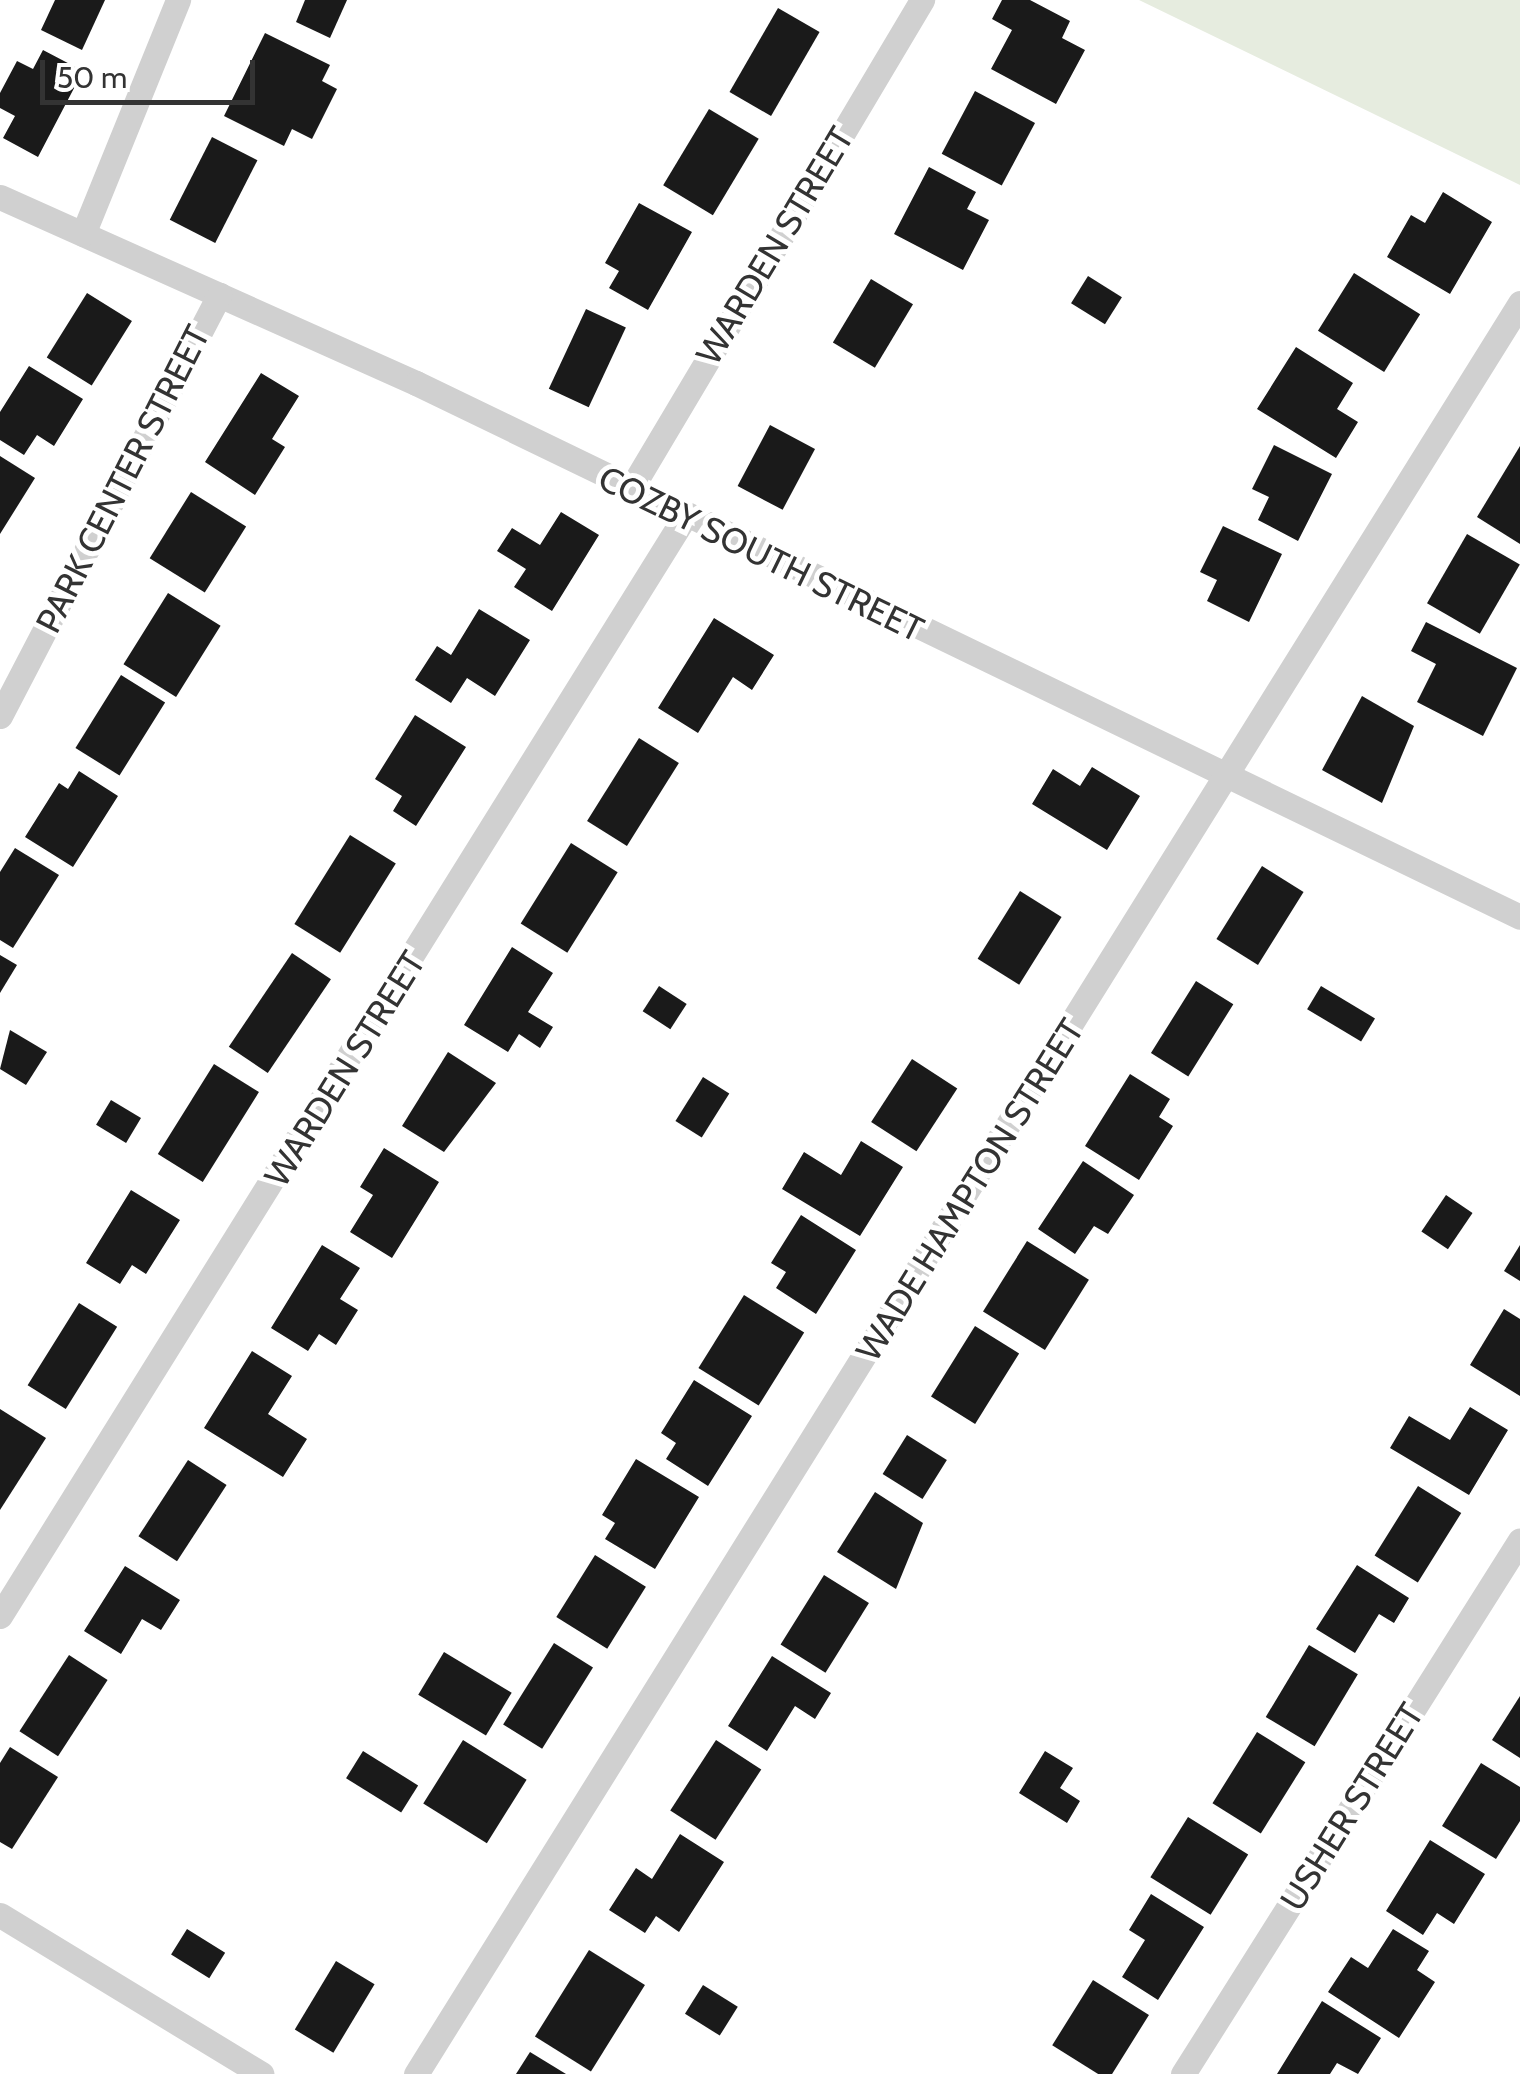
<!DOCTYPE html>
<html>
<head>
<meta charset="utf-8">
<style>
	body { margin:0 }
	#map { position:relative; width:1520px; height:2074px; overflow:hidden; background:#fff; font-family:Cabin,sans-serif }
	div>[style] { position:absolute }
	.green>* { inset:0; background:#e6ecdf }
	.building>* { inset:0; background:#1a1a1a; transform-origin:0 0 }
	.street>* { height:25px; margin:-12.5px; padding:0 12.5px; transform-origin:12.5px; border-radius:12.5px; background:#d0d0d0 }
	span { translate:-50% -50%; white-space:nowrap; text-align:center; line-height:1.15; -webkit-text-stroke:10px #fff; paint-order:stroke }
	.street-label { font-size:35px; color:#333 }
	.scale { position:absolute; left:40px; top:60px; width:215px; height:45px; box-sizing:border-box; border:5px solid #333; border-top:0; padding-left:12px; font-size:30px; line-height:35px; white-space:nowrap; color:#333; -webkit-text-stroke:8px #fff; paint-order:stroke }
</style>
</head>
<body>
<div id="map">
	<div class="green">
		<div style="clip-path:polygon(1139px 0,1520px 0,1520px 185px)"></div>
	</div>
	<div class="building">
		<div style="clip-path:polygon(55px 0,105px 0,82px 50px,41px 30px)"></div>
		<div style="clip-path:polygon(305px 0,347px 0,330px 38px,296px 22px)"></div>
		<div style="clip-path:polygon(1002px 0,1030px 0,1070px 21px,1062px 38px,1085px 50px,1056px 104px,991px 69px,1012px 30px,992px 19px)"></div>
		<div style="left:778px;top:8px;width:48px;height:97px;rotate:30deg"></div>
		<div style="clip-path:polygon(265px 33px,330px 65px,322px 81px,337px 89px,312px 139px,292px 129px,284px 146px,224px 116px)"></div>
		<div style="clip-path:polygon(43px 50px,83px 71px,38px 157px,3px 138px,15px 116px,0 108px,0 93px,17px 61px,33px 69px)"></div>
		<div style="left:975px;top:91px;width:68px;height:71px;rotate:28deg"></div>
		<div style="left:709px;top:109px;width:58px;height:89px;rotate:31deg"></div>
		<div style="left:212px;top:137px;width:51px;height:93px;rotate:27deg"></div>
		<div style="clip-path:polygon(929px 167px,976px 192px,967px 209px,989px 220px,963px 270px,894px 234px)"></div>
		<div style="clip-path:polygon(1443px 192px,1492px 222px,1450px 294px,1387px 257px,1411px 215px,1425px 223px)"></div>
		<div style="clip-path:polygon(639px 203px,692px 232px,648px 310px,609px 288px,619px 271px,605px 263px)"></div>
		<div style="left:1354px;top:273px;width:78px;height:68px;rotate:32deg"></div>
		<div style="left:1088px;top:276px;width:40px;height:32px;rotate:32deg"></div>
		<div style="left:871px;top:279px;width:49px;height:74px;rotate:31deg"></div>
		<div style="left:87px;top:293px;width:53px;height:76px;rotate:32deg"></div>
		<div style="left:586px;top:309px;width:44px;height:88px;rotate:25deg"></div>
		<div style="clip-path:polygon(1296px 347px,1353px 383px,1337px 409px,1358px 422px,1336px 458px,1257px 409px)"></div>
		<div style="clip-path:polygon(29px 366px,83px 399px,54px 446px,37px 435px,24px 455px,0 440px,0 412px)"></div>
		<div style="clip-path:polygon(261px 373px,299px 396px,272px 439px,285px 447px,255px 495px,205px 462px)"></div>
		<div style="left:770px;top:425px;width:51px;height:69px;rotate:28deg"></div>
		<div style="clip-path:polygon(1274px 445px,1332px 474px,1298px 541px,1258px 520px,1269px 497px,1252px 489px)"></div>
		<div style="clip-path:polygon(1520px 446px,1520px 544px,1477px 517px)"></div>
		<div style="clip-path:polygon(0 456px,35px 478px,0 534px)"></div>
		<div style="left:191px;top:492px;width:65px;height:78px;rotate:32deg"></div>
		<div style="clip-path:polygon(561px 512px,599px 535px,552px 611px,514px 587px,526px 569px,497px 551px,512px 528px,540px 545px)"></div>
		<div style="clip-path:polygon(1223px 526px,1282px 554px,1249px 622px,1207px 601px,1217px 580px,1200px 572px)"></div>
		<div style="left:1467px;top:534px;width:61px;height:80px;rotate:30deg"></div>
		<div style="left:168px;top:593px;width:62px;height:84px;rotate:32deg"></div>
		<div style="clip-path:polygon(479px 609px,530px 640px,495px 696px,467px 678px,451px 703px,415px 680px,437px 646px,451px 655px)"></div>
		<div style="clip-path:polygon(714px 618px,774px 655px,752px 690px,733px 677px,698px 733px,658px 708px)"></div>
		<div style="clip-path:polygon(1426px 622px,1517px 668px,1483px 736px,1417px 702px,1436px 664px,1411px 651px)"></div>
		<div style="left:121px;top:675px;width:52px;height:86px;rotate:32deg"></div>
		<div style="clip-path:polygon(1362px 696px,1414px 726px,1382px 803px,1322px 770px)"></div>
		<div style="clip-path:polygon(415px 715px,466px 747px,416px 826px,393px 811px,402px 796px,375px 779px)"></div>
		<div style="left:639px;top:738px;width:47px;height:98px;rotate:32deg"></div>
		<div style="clip-path:polygon(1092px 767px,1140px 796px,1107px 850px,1032px 804px,1053px 769px,1080px 786px)"></div>
		<div style="clip-path:polygon(79px 771px,118px 796px,73px 867px,25px 837px,59px 783px,68px 789px)"></div>
		<div style="left:350px;top:835px;width:54px;height:105px;rotate:32deg"></div>
		<div style="left:571px;top:843px;width:55px;height:95px;rotate:32deg"></div>
		<div style="clip-path:polygon(15px 848px,59px 875px,13px 948px,0 940px,0 872px)"></div>
		<div style="left:1262px;top:866px;width:49px;height:86px;rotate:32deg"></div>
		<div style="left:1020px;top:891px;width:49px;height:80px;rotate:32deg"></div>
		<div style="clip-path:polygon(512px 947px,553px 973px,528px 1012px,553px 1027px,540px 1048px,519px 1034px,508px 1052px,464px 1025px)"></div>
		<div style="left:292px;top:953px;width:47px;height:113px;rotate:34deg"></div>
		<div style="clip-path:polygon(0 955px,17px 965px,0 993px)"></div>
		<div style="left:1196px;top:981px;width:44px;height:85px;rotate:32deg"></div>
		<div style="left:659px;top:986px;width:33px;height:30px;rotate:33deg"></div>
		<div style="left:1321px;top:986px;width:63px;height:27px;rotate:31deg"></div>
		<div style="clip-path:polygon(10px 1030px,47px 1052px,26px 1085px,0 1069px)"></div>
		<div style="clip-path:polygon(448px 1052px,496px 1083px,444px 1152px,402px 1126px)"></div>
		<div style="left:912px;top:1059px;width:54px;height:75px;rotate:33deg"></div>
		<div style="left:214px;top:1064px;width:53px;height:106px;rotate:32deg"></div>
		<div style="clip-path:polygon(1130px 1074px,1170px 1099px,1159px 1117px,1173px 1126px,1139px 1180px,1085px 1146px)"></div>
		<div style="left:703px;top:1077px;width:31px;height:52px;rotate:32deg"></div>
		<div style="left:111px;top:1100px;width:35px;height:29px;rotate:31deg"></div>
		<div style="clip-path:polygon(861px 1141px,903px 1167px,860px 1236px,782px 1189px,804px 1152px,841px 1175px)"></div>
		<div style="clip-path:polygon(384px 1148px,439px 1182px,392px 1258px,350px 1232px,373px 1195px,360px 1187px)"></div>
		<div style="clip-path:polygon(1083px 1161px,1134px 1195px,1108px 1234px,1094px 1226px,1075px 1254px,1038px 1229px)"></div>
		<div style="clip-path:polygon(131px 1190px,180px 1220px,146px 1274px,132px 1265px,120px 1284px,86px 1263px)"></div>
		<div style="left:1446px;top:1195px;width:32px;height:44px;rotate:34deg"></div>
		<div style="clip-path:polygon(801px 1215px,856px 1250px,816px 1314px,776px 1288px,786px 1272px,771px 1263px)"></div>
		<div style="left:1027px;top:1241px;width:73px;height:83px;rotate:32deg"></div>
		<div style="clip-path:polygon(322px 1245px,360px 1268px,340px 1299px,358px 1310px,336px 1345px,319px 1334px,308px 1351px,271px 1328px)"></div>
		<div style="clip-path:polygon(1520px 1245px,1520px 1281px,1504px 1271px)"></div>
		<div style="left:744px;top:1295px;width:71px;height:86px;rotate:32deg"></div>
		<div style="left:79px;top:1303px;width:45px;height:97px;rotate:32deg"></div>
		<div style="clip-path:polygon(1504px 1309px,1520px 1319px,1520px 1396px,1470px 1365px)"></div>
		<div style="left:975px;top:1326px;width:52px;height:83px;rotate:32deg"></div>
		<div style="clip-path:polygon(252px 1351px,292px 1376px,268px 1414px,307px 1439px,283px 1477px,204px 1428px)"></div>
		<div style="clip-path:polygon(694px 1380px,752px 1416px,708px 1486px,666px 1459px,676px 1443px,661px 1433px)"></div>
		<div style="clip-path:polygon(1470px 1407px,1508px 1430px,1469px 1495px,1390px 1448px,1409px 1416px,1450px 1440px)"></div>
		<div style="clip-path:polygon(0 1409px,46px 1438px,0 1510px)"></div>
		<div style="left:907px;top:1435px;width:47px;height:46px;rotate:32deg"></div>
		<div style="clip-path:polygon(636px 1459px,699px 1497px,655px 1569px,605px 1539px,615px 1523px,602px 1515px)"></div>
		<div style="left:188px;top:1460px;width:46px;height:91px;rotate:33deg"></div>
		<div style="left:1418px;top:1486px;width:51px;height:82px;rotate:32deg"></div>
		<div style="clip-path:polygon(875px 1492px,923px 1523px,896px 1589px,837px 1552px)"></div>
		<div style="left:595px;top:1555px;width:60px;height:73px;rotate:32deg"></div>
		<div style="clip-path:polygon(1357px 1565px,1409px 1598px,1394px 1623px,1379px 1614px,1355px 1653px,1316px 1629px)"></div>
		<div style="clip-path:polygon(125px 1566px,180px 1600px,161px 1630px,142px 1619px,121px 1654px,84px 1631px)"></div>
		<div style="left:824px;top:1575px;width:53px;height:82px;rotate:32deg"></div>
		<div style="left:554px;top:1643px;width:46px;height:96px;rotate:32deg"></div>
		<div style="left:1309px;top:1645px;width:57px;height:84px;rotate:31deg"></div>
		<div style="left:444px;top:1652px;width:79px;height:50px;rotate:31deg"></div>
		<div style="left:69px;top:1655px;width:46px;height:91px;rotate:33deg"></div>
		<div style="clip-path:polygon(772px 1656px,831px 1693px,815px 1719px,795px 1706px,767px 1751px,728px 1726px)"></div>
		<div style="clip-path:polygon(1520px 1696px,1520px 1758px,1492px 1740px)"></div>
		<div style="left:1257px;top:1732px;width:57px;height:84px;rotate:32deg"></div>
		<div style="left:463px;top:1740px;width:75px;height:75px;rotate:32deg"></div>
		<div style="left:716px;top:1740px;width:54px;height:84px;rotate:33deg"></div>
		<div style="clip-path:polygon(10px 1747px,58px 1777px,12px 1849px,0 1842px,0 1763px)"></div>
		<div style="left:363px;top:1751px;width:65px;height:32px;rotate:32deg"></div>
		<div style="clip-path:polygon(1045px 1751px,1073px 1768px,1060px 1788px,1080px 1801px,1067px 1823px,1019px 1793px)"></div>
		<div style="clip-path:polygon(1481px 1763px,1520px 1787px,1520px 1821px,1496px 1859px,1442px 1826px)"></div>
		<div style="left:1188px;top:1817px;width:71px;height:71px;rotate:32deg"></div>
		<div style="clip-path:polygon(680px 1834px,724px 1862px,679px 1932px,656px 1916px,645px 1933px,609px 1910px,636px 1868px,652px 1879px)"></div>
		<div style="clip-path:polygon(1430px 1840px,1485px 1874px,1454px 1924px,1437px 1913px,1423px 1935px,1386px 1911px)"></div>
		<div style="clip-path:polygon(1151px 1894px,1204px 1927px,1158px 2000px,1122px 1977px,1145px 1940px,1129px 1930px)"></div>
		<div style="left:187px;top:1929px;width:45px;height:30px;rotate:32deg"></div>
		<div style="clip-path:polygon(1393px 1929px,1429px 1951px,1417px 1970px,1435px 1982px,1399px 2038px,1328px 1992px,1351px 1957px,1368px 1968px)"></div>
		<div style="left:589px;top:1950px;width:66px;height:102px;rotate:32deg"></div>
		<div style="left:336px;top:1961px;width:45px;height:80px;rotate:31deg"></div>
		<div style="left:1093px;top:1980px;width:66px;height:77px;rotate:32deg"></div>
		<div style="left:703px;top:1985px;width:41px;height:34px;rotate:32deg"></div>
		<div style="clip-path:polygon(1322px 2001px,1381px 2038px,1358px 2074px,1337px 2063px,1330px 2074px,1277px 2074px)"></div>
		<div style="clip-path:polygon(530px 2052px,566px 2074px,516px 2074px)"></div>
	</div>
	<div class="street">
		<div style="left:0;top:197px;width:456px;rotate:24.1deg"></div>
		<div style="left:416px;top:383px;width:1226px;rotate:25.81deg"></div>
		<div style="left:83px;top:234px;width:253px;rotate:-67.9deg"></div>
		<div style="left:629px;top:492px;width:573px;rotate:-59.22deg"></div>
		<div style="left:0;top:716px;width:475px;rotate:-62.5deg"></div>
		<div style="left:0;top:1616px;width:1294px;rotate:-58.08deg"></div>
		<div style="left:0;top:1915px;width:306px;rotate:31.3deg"></div>
		<div style="left:416px;top:2074px;width:2087px;rotate:-58.06deg"></div>
		<div style="left:1183px;top:2074px;width:631px;rotate:-57.74deg"></div>
	</div>
	<div class="street-label">
		<span style="left:775px;top:246px;rotate:-59deg">WARDEN STREET</span>
		<span style="left:123px;top:479px;rotate:-63deg">PARK CENTER STREET</span>
		<span style="left:761px;top:554px;rotate:26deg">COZBY SOUTH STREET</span>
		<span style="left:345px;top:1069px;rotate:-58deg">WARDEN STREET</span>
		<span style="left:970px;top:1190px;rotate:-58deg">WADE HAMPTON STREET</span>
		<span style="left:1352px;top:1807px;rotate:-58deg">USHER STREET</span>
	</div>
	<div class="scale">50 m</div>
</div>
</body>
</html>
